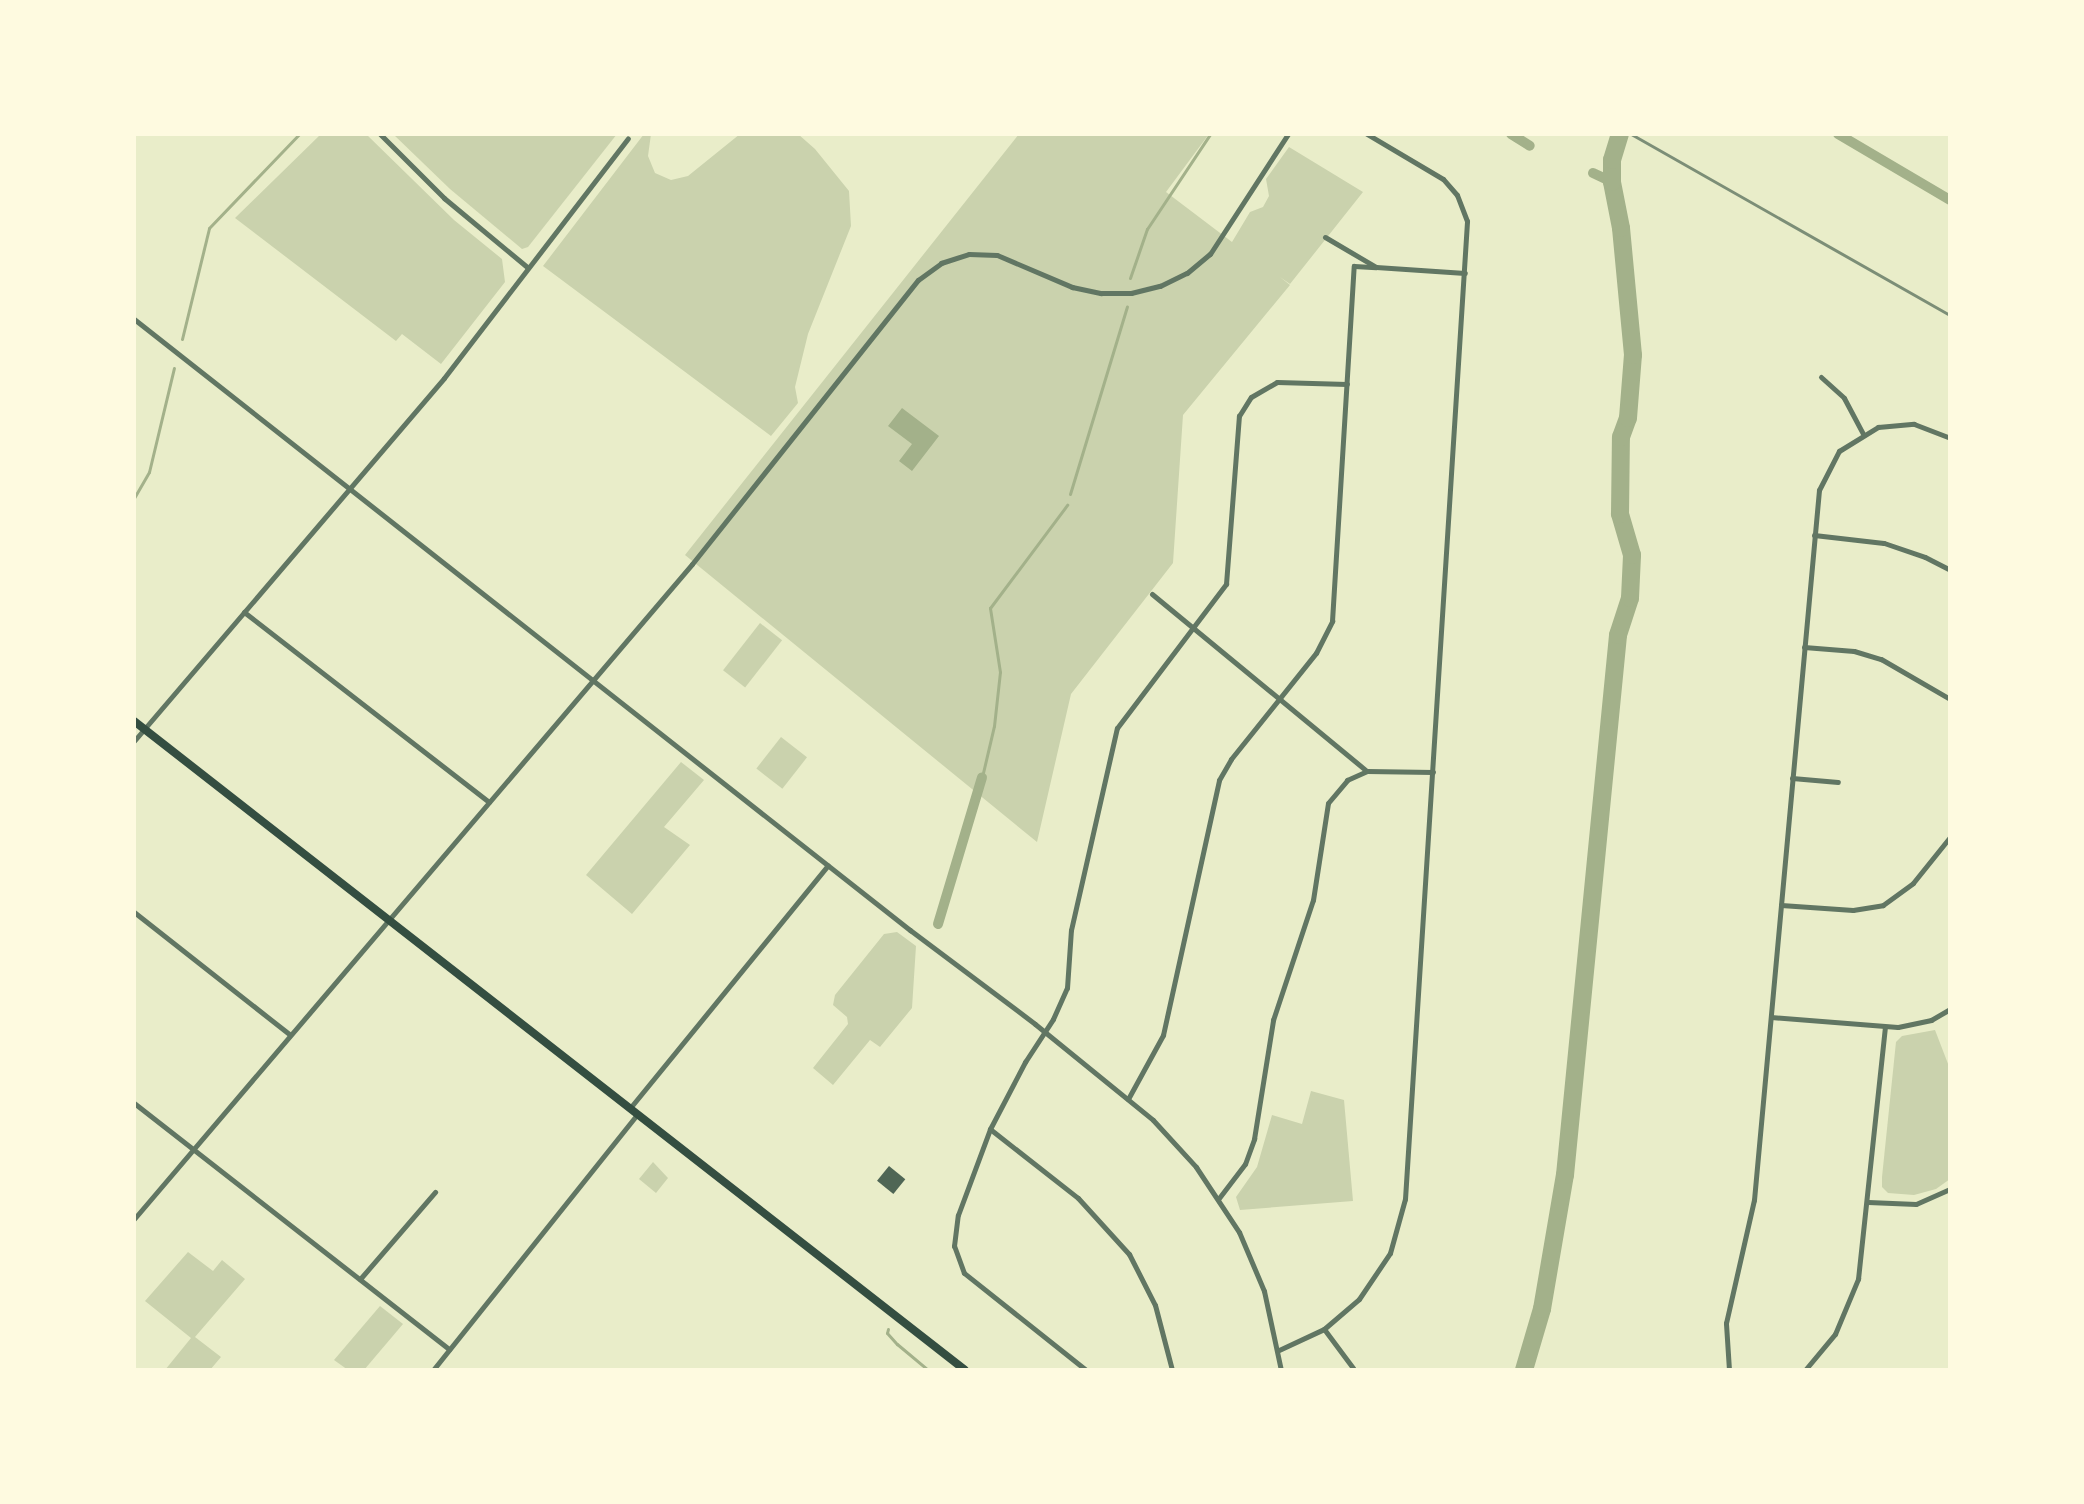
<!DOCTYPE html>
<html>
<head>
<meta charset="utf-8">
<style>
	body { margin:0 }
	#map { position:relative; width:2084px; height:1504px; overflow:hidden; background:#e9edc9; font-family:Helvetica,sans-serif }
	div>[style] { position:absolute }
	.green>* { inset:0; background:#cad2ad; transform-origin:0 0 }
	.water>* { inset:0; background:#a3b18a }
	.stream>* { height:3px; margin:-1.5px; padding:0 1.5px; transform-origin:1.5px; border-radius:1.5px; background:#a3b18a }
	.canal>* { height:10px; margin:-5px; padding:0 5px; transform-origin:5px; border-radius:5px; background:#a3b18a }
	.river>* { height:18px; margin:-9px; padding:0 9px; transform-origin:9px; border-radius:9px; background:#a3b18a }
	.building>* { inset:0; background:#4f6655; transform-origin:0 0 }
	.minor>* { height:5px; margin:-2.5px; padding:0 2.5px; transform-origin:2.5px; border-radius:2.5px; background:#617663 }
	.secondary>* { height:8px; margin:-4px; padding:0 4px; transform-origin:4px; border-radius:4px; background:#344e41 }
	.rail>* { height:3px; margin:-1.5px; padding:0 1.5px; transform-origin:1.5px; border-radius:1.5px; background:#7c8e77 }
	span { translate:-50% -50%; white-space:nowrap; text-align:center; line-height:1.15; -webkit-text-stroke:6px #fefae0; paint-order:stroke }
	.frame { position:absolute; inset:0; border:136px solid #fefae0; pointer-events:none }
</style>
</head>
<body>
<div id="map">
	<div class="green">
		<div style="clip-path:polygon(321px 134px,366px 134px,454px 220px,502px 259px,505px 282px,441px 364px,402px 334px,396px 341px,235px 218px)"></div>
		<div style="clip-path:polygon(393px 134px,617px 134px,528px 247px,522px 249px,450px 189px)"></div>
		<div style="clip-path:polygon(644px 134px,651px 134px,648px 156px,655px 173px,671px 180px,688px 176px,740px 134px,798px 134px,815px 149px,849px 191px,851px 226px,808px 334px,795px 387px,798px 403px,771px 436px,543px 266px)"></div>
		<div style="clip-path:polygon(1019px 134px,1209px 134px,1166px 192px,1232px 242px,1250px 212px,1263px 207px,1269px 196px,1266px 179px,1289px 147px,1363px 192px,1290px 284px,1280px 277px,1290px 285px,1183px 415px,1173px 563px,1071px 694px,1037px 842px,685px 555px)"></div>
		<div style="left:760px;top:623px;width:28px;height:60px;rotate:38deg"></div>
		<div style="left:781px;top:737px;width:33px;height:40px;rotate:38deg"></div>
		<div style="clip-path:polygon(681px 762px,704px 780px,664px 827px,690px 845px,632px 914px,586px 875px)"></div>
		<div style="clip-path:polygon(897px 932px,916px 946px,912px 1008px,880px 1047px,870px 1040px,833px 1085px,813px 1068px,848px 1024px,847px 1017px,833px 1005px,835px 995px,884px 934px)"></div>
		<div style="clip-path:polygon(1935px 1030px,1950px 1069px,1950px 1179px,1936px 1189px,1914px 1195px,1888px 1193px,1882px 1187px,1882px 1177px,1896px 1042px,1902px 1036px)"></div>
		<div style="clip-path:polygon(1311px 1091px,1344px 1100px,1353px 1201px,1240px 1210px,1236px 1197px,1257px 1167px,1272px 1115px,1302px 1124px)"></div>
		<div style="clip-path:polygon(653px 1162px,668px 1178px,656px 1193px,639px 1179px)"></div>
		<div style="clip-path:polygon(188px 1252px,213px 1271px,222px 1260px,245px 1279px,195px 1337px,221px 1357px,210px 1370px,165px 1370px,191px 1338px,145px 1301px)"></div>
		<div style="clip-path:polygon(380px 1306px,403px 1324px,364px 1370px,348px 1370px,334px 1360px)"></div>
	</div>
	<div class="water">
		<div style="clip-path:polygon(902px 408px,939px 436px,912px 471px,899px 461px,912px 444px,888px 426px)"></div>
	</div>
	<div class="stream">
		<div style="left:1130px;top:278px;width:52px;rotate:-70.9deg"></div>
		<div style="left:1147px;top:229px;width:114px;rotate:-56.4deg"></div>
		<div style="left:182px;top:339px;width:114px;rotate:-76.3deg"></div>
		<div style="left:209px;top:228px;width:130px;rotate:-46.2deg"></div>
		<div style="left:1070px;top:494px;width:196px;rotate:-73.1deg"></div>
		<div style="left:134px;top:498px;width:30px;rotate:-60deg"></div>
		<div style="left:149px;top:472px;width:107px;rotate:-76.5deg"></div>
		<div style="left:982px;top:777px;width:52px;rotate:-76.8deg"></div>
		<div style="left:994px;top:726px;width:54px;rotate:-83.7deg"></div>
		<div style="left:1000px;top:672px;width:65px;rotate:-98.9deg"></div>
		<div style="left:990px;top:608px;width:129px;rotate:-53.2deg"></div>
		<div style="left:888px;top:1329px;width:4px;rotate:104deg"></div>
		<div style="left:887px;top:1333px;width:15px;rotate:48deg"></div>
		<div style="left:897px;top:1344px;width:40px;rotate:40deg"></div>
	</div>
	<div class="canal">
		<div style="left:1511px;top:134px;width:22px;rotate:32deg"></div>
		<div style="left:1838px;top:134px;width:130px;rotate:30.5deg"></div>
		<div style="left:1593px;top:173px;width:21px;rotate:25deg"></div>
		<div style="left:938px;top:924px;width:153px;rotate:-73.3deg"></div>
	</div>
	<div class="river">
		<div style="left:1524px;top:1370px;width:64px;rotate:-73.6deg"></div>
		<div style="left:1542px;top:1309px;width:136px;rotate:-80.3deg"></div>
		<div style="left:1565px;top:1175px;width:543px;rotate:-84.39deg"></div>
		<div style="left:1618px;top:635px;width:39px;rotate:-72deg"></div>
		<div style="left:1630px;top:598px;width:43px;rotate:-87.3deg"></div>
		<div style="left:1632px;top:555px;width:43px;rotate:-106.3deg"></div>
		<div style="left:1620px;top:514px;width:77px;rotate:-89.3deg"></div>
		<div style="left:1621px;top:437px;width:20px;rotate:-70deg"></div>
		<div style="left:1628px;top:418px;width:63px;rotate:-85.5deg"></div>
		<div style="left:1633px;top:355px;width:128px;rotate:-95.4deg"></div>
		<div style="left:1621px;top:228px;width:47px;rotate:-101.1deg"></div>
		<div style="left:1612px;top:182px;width:22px;rotate:-90deg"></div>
		<div style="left:1612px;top:160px;width:27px;rotate:-73deg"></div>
	</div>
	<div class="building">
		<div style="left:889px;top:1166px;width:21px;height:19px;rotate:39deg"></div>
	</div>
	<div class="minor">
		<div style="left:380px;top:134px;width:91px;rotate:45deg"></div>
		<div style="left:444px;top:198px;width:108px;rotate:39.7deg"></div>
		<div style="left:1325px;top:237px;width:59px;rotate:30.5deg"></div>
		<div style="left:1376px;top:267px;width:89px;rotate:3.9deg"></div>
		<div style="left:134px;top:319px;width:988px;rotate:38.22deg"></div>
		<div style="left:910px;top:930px;width:156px;rotate:36.9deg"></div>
		<div style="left:1035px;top:1024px;width:152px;rotate:39.1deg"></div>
		<div style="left:1153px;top:1120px;width:64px;rotate:47.5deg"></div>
		<div style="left:1196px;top:1167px;width:78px;rotate:56.5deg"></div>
		<div style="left:1239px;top:1232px;width:64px;rotate:67deg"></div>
		<div style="left:1264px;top:1291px;width:81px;rotate:77.9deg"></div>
		<div style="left:1821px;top:377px;width:31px;rotate:42deg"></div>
		<div style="left:1844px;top:398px;width:40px;rotate:62deg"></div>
		<div style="left:1814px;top:535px;width:70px;rotate:6.5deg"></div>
		<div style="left:1884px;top:543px;width:43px;rotate:18.9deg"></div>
		<div style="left:1925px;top:557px;width:28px;rotate:27deg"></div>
		<div style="left:1152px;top:594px;width:278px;rotate:39.5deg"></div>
		<div style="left:1367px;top:771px;width:66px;rotate:0.9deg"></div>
		<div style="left:244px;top:612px;width:310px;rotate:37.8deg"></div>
		<div style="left:1804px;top:647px;width:50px;rotate:4.6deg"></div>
		<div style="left:1854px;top:651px;width:28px;rotate:17deg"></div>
		<div style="left:1881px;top:659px;width:80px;rotate:30.1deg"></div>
		<div style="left:134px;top:741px;width:477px;rotate:-49.5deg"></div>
		<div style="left:444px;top:378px;width:302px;rotate:-52.5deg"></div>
		<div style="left:1792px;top:778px;width:46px;rotate:5deg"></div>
		<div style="left:1781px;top:905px;width:72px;rotate:4deg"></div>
		<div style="left:1853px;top:910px;width:30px;rotate:-9deg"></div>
		<div style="left:1883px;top:905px;width:37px;rotate:-36deg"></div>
		<div style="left:1913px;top:883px;width:59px;rotate:-51.2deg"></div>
		<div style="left:134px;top:912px;width:197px;rotate:38.2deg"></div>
		<div style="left:1771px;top:1017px;width:127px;rotate:4.5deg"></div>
		<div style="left:1898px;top:1027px;width:34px;rotate:-12deg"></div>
		<div style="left:1931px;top:1020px;width:22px;rotate:-30deg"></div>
		<div style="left:1128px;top:1099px;width:73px;rotate:-61.3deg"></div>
		<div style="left:1163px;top:1035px;width:261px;rotate:-77.6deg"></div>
		<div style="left:1219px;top:780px;width:24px;rotate:-60deg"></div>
		<div style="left:1231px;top:759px;width:136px;rotate:-51.3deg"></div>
		<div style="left:1316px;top:653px;width:36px;rotate:-63deg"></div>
		<div style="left:1332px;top:621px;width:356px;rotate:-86.5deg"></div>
		<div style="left:1354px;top:266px;width:22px;rotate:3deg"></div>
		<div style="left:134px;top:1103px;width:400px;rotate:38deg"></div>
		<div style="left:630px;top:1108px;width:313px;rotate:-50.8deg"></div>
		<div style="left:990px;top:1129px;width:112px;rotate:38.1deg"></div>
		<div style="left:1078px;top:1198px;width:76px;rotate:47.7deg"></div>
		<div style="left:1129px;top:1254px;width:57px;rotate:63deg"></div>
		<div style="left:1155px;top:1305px;width:67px;rotate:75.3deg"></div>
		<div style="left:1219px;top:1198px;width:43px;rotate:-52.6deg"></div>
		<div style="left:1245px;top:1164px;width:27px;rotate:-70deg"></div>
		<div style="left:1254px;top:1139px;width:121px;rotate:-80.9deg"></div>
		<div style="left:1273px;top:1020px;width:126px;rotate:-71.6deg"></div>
		<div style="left:1313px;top:900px;width:98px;rotate:-81.2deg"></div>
		<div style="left:1328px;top:803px;width:30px;rotate:-50deg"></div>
		<div style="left:1347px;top:780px;width:22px;rotate:-24deg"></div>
		<div style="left:1868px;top:1202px;width:48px;rotate:2.4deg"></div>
		<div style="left:1916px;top:1204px;width:37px;rotate:-24deg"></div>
		<div style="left:134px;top:1219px;width:860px;rotate:-49.57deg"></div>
		<div style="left:692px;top:564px;width:363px;rotate:-51.5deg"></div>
		<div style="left:918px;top:280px;width:29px;rotate:-36deg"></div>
		<div style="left:941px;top:263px;width:29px;rotate:-18deg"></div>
		<div style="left:969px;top:254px;width:28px;rotate:2deg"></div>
		<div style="left:997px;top:255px;width:82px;rotate:23.1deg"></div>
		<div style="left:1072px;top:287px;width:30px;rotate:12deg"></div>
		<div style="left:1101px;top:293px;width:30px"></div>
		<div style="left:1131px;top:293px;width:30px;rotate:-14deg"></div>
		<div style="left:1160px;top:286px;width:30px;rotate:-26deg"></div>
		<div style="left:1187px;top:273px;width:30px;rotate:-40deg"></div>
		<div style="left:1210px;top:254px;width:143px;rotate:-57deg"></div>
		<div style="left:360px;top:1279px;width:115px;rotate:-49.2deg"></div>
		<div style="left:1324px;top:1329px;width:49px;rotate:53.4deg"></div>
		<div style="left:1279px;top:1350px;width:50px;rotate:-25deg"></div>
		<div style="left:1324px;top:1329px;width:46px;rotate:-40.6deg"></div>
		<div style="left:1359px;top:1299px;width:55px;rotate:-56deg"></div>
		<div style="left:1390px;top:1253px;width:56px;rotate:-74.5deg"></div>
		<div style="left:1405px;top:1199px;width:980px;rotate:-86.37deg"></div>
		<div style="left:1467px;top:221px;width:28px;rotate:-111deg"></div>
		<div style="left:1457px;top:195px;width:21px;rotate:-131deg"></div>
		<div style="left:1443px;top:179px;width:88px;rotate:-149.4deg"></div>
		<div style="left:433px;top:1370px;width:327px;rotate:-51.4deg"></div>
		<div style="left:1086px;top:1370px;width:156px;rotate:-141.5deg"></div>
		<div style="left:964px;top:1273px;width:29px;rotate:-110deg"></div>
		<div style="left:954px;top:1246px;width:31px;rotate:-83deg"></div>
		<div style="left:958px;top:1215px;width:92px;rotate:-69.6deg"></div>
		<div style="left:990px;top:1129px;width:76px;rotate:-62.4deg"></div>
		<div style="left:1025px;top:1062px;width:51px;rotate:-56.9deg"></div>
		<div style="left:1053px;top:1019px;width:34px;rotate:-66deg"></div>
		<div style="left:1067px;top:988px;width:58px;rotate:-86.1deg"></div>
		<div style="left:1071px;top:930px;width:207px;rotate:-77.2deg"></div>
		<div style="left:1117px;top:728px;width:181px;rotate:-52.9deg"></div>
		<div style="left:1226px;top:584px;width:169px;rotate:-85.6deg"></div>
		<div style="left:1239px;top:416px;width:22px;rotate:-58deg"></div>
		<div style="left:1251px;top:397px;width:30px;rotate:-30deg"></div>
		<div style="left:1277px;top:382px;width:70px;rotate:1.6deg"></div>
		<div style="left:1729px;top:1370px;width:47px;rotate:-93.7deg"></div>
		<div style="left:1726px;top:1323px;width:126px;rotate:-77.2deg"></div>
		<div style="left:1754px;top:1200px;width:713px;rotate:-84.77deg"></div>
		<div style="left:1819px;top:490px;width:44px;rotate:-62.9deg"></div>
		<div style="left:1839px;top:451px;width:46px;rotate:-31.6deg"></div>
		<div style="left:1878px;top:427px;width:36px;rotate:-5deg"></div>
		<div style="left:1914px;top:424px;width:39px;rotate:21deg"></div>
		<div style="left:1805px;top:1370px;width:47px;rotate:-50.2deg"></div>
		<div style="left:1835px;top:1334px;width:60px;rotate:-67.3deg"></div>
		<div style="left:1858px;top:1279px;width:253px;rotate:-83.9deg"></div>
	</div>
	<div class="secondary">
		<div style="left:134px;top:721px;width:1054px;rotate:37.99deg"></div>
	</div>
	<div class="rail">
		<div style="left:1631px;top:134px;width:367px;rotate:29.6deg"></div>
	</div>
	<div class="frame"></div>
</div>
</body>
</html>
